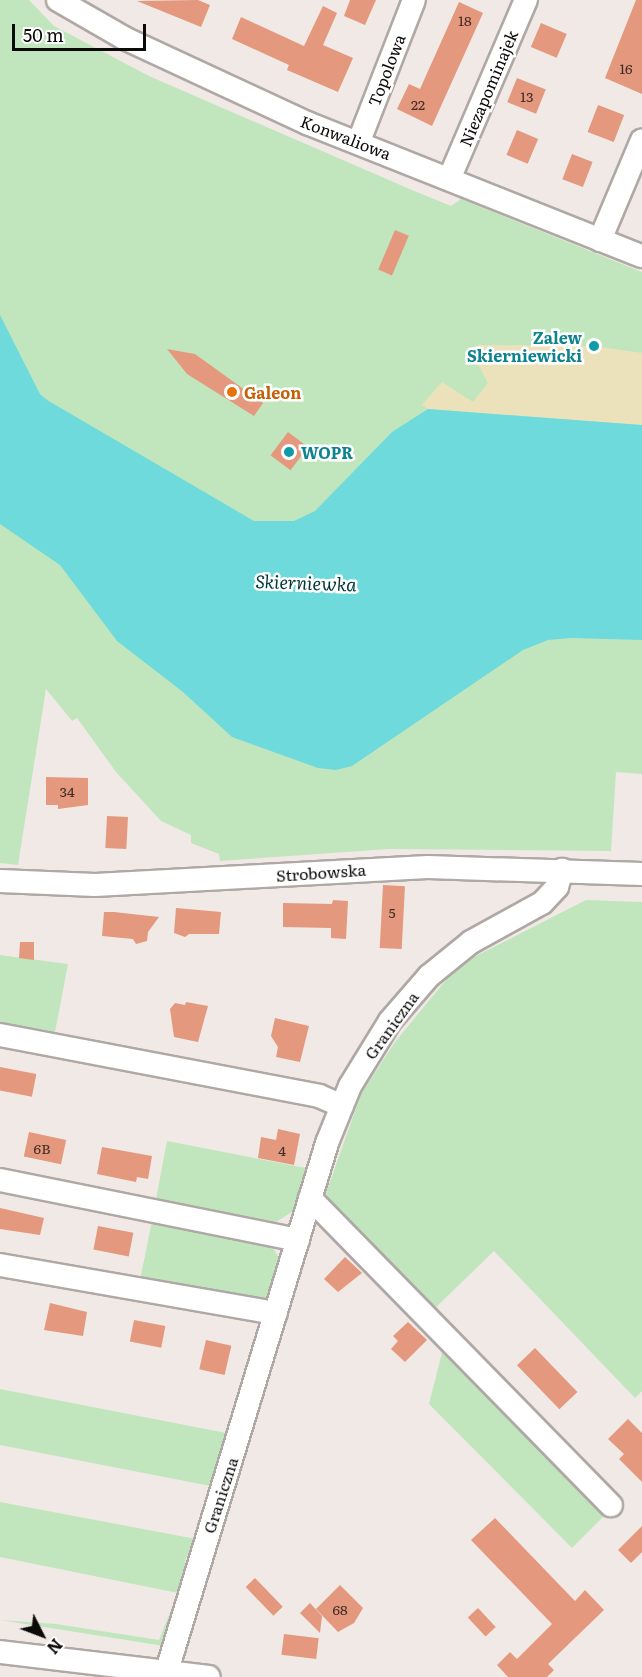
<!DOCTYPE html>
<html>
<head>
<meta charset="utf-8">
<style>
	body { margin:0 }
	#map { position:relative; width:642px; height:1677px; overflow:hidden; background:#f1e9e6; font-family:Literata,serif }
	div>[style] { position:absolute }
	.green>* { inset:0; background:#c1e6bd; transform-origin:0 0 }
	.sand>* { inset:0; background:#ebe2bc }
	.water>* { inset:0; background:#6edadc }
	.building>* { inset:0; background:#e4987d; transform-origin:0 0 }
	.roads { filter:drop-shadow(2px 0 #afa8a5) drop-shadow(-2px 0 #afa8a5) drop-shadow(0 2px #afa8a5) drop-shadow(0 -2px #afa8a5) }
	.minor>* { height:22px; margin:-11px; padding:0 11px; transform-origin:11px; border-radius:11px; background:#fff }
	.dots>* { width:16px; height:16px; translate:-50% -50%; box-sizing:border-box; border:3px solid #fff; border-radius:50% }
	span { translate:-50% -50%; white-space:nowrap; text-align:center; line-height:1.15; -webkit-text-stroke:5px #fff; paint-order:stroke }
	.number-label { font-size:14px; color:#432e27 }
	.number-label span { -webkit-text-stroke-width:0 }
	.street-label { font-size:16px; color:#0d0b0a }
	.culture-label { font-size:16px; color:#0d838f; font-weight:700 }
	.right { translate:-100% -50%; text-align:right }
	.left { translate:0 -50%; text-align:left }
	.food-label { font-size:16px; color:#c56008; font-weight:700 }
	.water-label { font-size:18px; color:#03393a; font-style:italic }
	.north { position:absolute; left:12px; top:1605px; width:60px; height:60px; -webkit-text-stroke:4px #fff; paint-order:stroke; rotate:132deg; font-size:16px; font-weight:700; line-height:24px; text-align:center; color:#0d0b0a }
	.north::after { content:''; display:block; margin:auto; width:21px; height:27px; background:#0d0b0a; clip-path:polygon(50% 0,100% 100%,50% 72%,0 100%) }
	.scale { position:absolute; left:12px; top:24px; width:134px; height:27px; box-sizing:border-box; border:3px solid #0d0b0a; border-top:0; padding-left:8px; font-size:18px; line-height:21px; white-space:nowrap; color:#0d0b0a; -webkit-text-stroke:4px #fff; paint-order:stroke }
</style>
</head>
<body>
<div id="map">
	<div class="green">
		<div style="clip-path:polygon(0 0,29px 0,54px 26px,149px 76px,412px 190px,451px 206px,461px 199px,642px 272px,642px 774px,616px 772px,611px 851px,389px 849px,220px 861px,219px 854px,191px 843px,191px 835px,161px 821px,116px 772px,77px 718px,72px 721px,46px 689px,18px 865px,0 863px)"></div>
		<div style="clip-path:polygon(586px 900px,642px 902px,642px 1391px,635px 1398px,494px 1251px,432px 1311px,332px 1208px,326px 1193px,361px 1094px,395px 1042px,450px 975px,474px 957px)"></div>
		<div style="clip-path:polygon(0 955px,68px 964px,55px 1032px,0 1022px)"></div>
		<div style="clip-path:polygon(167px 1141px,306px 1168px,292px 1212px,276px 1222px,156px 1199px)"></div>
		<div style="clip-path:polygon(152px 1221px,270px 1243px,279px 1258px,266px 1302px,140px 1280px)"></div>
		<div style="clip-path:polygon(444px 1345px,607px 1513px,572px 1548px,429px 1404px)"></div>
		<div style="left:0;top:1389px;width:233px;height:55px;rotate:11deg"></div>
		<div style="clip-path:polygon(0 1502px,196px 1539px,186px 1558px,181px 1589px,164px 1646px,0 1620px,56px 1624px,159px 1640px,178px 1593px,0 1557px)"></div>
	</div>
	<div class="sand">
		<div style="clip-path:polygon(479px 345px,594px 346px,642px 353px,642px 425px,428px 409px,422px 405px,442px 382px,473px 402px,488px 383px,471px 351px)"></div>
	</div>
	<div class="water">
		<div style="clip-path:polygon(0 315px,40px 394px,47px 400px,254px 521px,294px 521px,315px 511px,392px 432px,428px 409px,642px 425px,642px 640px,571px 638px,548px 640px,523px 650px,352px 766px,336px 770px,318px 768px,232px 737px,183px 692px,117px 641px,60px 565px,0 524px)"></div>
	</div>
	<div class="building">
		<div style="clip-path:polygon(198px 0,210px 5px,201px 27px,137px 1px)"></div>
		<div style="clip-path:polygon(350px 0,376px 0,365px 25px,344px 16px)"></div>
		<div style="clip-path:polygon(636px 0,642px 0,642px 94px,605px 78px)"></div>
		<div style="clip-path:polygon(459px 2px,483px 13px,432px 126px,397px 109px,409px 84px,420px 89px)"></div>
		<div style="clip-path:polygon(323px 6px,337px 13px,323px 45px,353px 58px,338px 92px,287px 70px,289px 65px,232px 39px,241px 17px,304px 46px)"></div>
		<div style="left:541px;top:23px;width:28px;height:26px;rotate:23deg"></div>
		<div style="left:517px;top:78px;width:31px;height:26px;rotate:22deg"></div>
		<div style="left:598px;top:105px;width:28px;height:29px;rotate:21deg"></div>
		<div style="left:517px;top:130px;width:23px;height:27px;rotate:23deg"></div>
		<div style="left:572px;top:154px;width:22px;height:27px;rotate:21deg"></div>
		<div style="left:395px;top:230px;width:15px;height:43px;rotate:23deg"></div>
		<div style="clip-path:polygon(167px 349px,195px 354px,263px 403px,254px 416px,187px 374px)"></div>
		<div style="left:288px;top:432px;width:25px;height:29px;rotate:37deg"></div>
		<div style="clip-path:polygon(46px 777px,88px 778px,88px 805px,58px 809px,58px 805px,46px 805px)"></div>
		<div style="left:107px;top:816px;width:21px;height:32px;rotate:3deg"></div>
		<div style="left:383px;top:885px;width:22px;height:63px;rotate:3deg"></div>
		<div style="clip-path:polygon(333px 900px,348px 901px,346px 939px,331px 938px,331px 928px,283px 927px,283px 903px,332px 904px)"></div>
		<div style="clip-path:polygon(176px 908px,221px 912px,219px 934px,189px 934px,185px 937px,174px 933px)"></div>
		<div style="clip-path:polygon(104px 912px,114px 912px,159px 917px,148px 932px,147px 941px,136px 944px,133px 939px,102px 936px)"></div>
		<div style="clip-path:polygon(20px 942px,34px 942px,34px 960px,19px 958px)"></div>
		<div style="clip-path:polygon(186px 1002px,208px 1006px,198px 1042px,174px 1037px,170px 1009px,175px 1003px,185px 1005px)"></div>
		<div style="clip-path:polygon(275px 1018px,309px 1026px,300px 1062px,276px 1057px,278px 1047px,271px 1036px)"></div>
		<div style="left:0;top:1067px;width:37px;height:23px;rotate:11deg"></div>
		<div style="clip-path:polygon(278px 1129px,300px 1134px,294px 1165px,258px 1158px,261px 1137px,276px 1140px)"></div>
		<div style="left:29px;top:1132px;width:38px;height:25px;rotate:12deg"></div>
		<div style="clip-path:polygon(102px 1147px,152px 1156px,148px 1179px,137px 1177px,136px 1182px,97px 1174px)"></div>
		<div style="clip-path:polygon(0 1208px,44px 1218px,40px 1235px,0 1229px)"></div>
		<div style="left:98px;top:1226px;width:36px;height:24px;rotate:11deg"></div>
		<div style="clip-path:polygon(345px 1257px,362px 1273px,338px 1292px,324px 1279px)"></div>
		<div style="clip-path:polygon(50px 1303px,87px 1312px,83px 1336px,44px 1330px)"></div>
		<div style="left:134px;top:1320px;width:32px;height:22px;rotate:11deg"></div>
		<div style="clip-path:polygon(408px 1322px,427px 1340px,405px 1362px,391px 1349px,398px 1341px,393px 1336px)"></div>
		<div style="left:206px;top:1340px;width:26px;height:30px;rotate:13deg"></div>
		<div style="left:535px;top:1348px;width:61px;height:25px;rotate:46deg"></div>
		<div style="clip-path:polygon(628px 1419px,642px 1433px,642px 1482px,619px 1459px,624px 1454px,608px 1439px)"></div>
		<div style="clip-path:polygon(495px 1518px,575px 1601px,585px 1590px,604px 1610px,548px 1664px,554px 1670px,547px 1677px,508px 1677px,497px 1665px,510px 1652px,517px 1659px,552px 1624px,471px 1540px)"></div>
		<div style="clip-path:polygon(642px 1526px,642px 1552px,631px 1563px,618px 1550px)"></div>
		<div style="left:255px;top:1578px;width:40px;height:13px;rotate:46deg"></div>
		<div style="clip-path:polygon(340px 1585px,363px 1608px,354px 1623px,338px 1632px,316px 1609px)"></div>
		<div style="clip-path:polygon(310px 1603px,322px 1616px,320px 1633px,300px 1613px)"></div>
		<div style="left:478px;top:1608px;width:26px;height:14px;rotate:47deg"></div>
		<div style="left:284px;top:1634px;width:35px;height:21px;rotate:7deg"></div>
	</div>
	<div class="roads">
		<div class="minor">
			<div style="left:58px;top:0;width:76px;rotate:29.9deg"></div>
			<div style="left:124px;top:38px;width:202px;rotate:24.9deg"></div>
			<div style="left:307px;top:123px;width:360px;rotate:21.7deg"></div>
			<div style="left:359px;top:141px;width:151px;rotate:-68.7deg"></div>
			<div style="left:450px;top:177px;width:193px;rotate:-66.8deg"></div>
			<div style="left:600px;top:240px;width:108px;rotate:-67.2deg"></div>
			<div style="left:0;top:881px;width:95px;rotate:2.4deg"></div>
			<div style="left:95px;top:885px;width:333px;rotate:-3.1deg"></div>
			<div style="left:428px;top:867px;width:214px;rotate:1.9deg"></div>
			<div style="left:0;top:1035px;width:325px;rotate:10.8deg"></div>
			<div style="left:319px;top:1096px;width:25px;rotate:23deg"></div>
			<div style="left:0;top:1180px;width:304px;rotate:11.4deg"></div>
			<div style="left:310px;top:1198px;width:430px;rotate:45.6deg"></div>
			<div style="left:0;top:1265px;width:280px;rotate:9.9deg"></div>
			<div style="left:0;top:1652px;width:210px;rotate:6.8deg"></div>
			<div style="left:165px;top:1677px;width:558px;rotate:-73.12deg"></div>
			<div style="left:327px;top:1143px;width:61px;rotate:-68deg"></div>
			<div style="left:350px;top:1086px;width:76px;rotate:-58.4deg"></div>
			<div style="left:390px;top:1021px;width:60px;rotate:-49.1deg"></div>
			<div style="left:429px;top:976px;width:54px;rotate:-39deg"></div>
			<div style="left:471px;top:942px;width:81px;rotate:-28.8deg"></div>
			<div style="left:542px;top:903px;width:22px;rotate:-47deg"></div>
			<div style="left:557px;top:887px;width:18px;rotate:-74deg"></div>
		</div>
	</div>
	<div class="dots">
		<div style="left:594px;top:346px;background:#0f9aa8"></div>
		<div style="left:232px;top:392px;background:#e8710a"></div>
		<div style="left:289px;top:452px;background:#0f9aa8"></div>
	</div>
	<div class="number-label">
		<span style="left:465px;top:20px">18</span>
		<span style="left:626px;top:68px">16</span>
		<span style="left:527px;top:96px">13</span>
		<span style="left:418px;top:104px">22</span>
		<span style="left:67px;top:791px">34</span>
		<span style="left:392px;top:912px">5</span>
		<span style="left:42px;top:1148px">6B</span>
		<span style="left:282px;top:1150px">4</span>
		<span style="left:340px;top:1609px">68</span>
	</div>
	<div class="street-label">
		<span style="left:386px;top:70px;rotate:-69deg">Topolowa</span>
		<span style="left:488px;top:88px;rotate:-67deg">Niezapominajek</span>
		<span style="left:346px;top:137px;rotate:21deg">Konwaliowa</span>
		<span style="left:321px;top:872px;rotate:-4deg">Strobowska</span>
		<span style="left:391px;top:1025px;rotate:-54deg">Graniczna</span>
		<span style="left:220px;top:1495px;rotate:-72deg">Graniczna</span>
	</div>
	<div class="culture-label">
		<span class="right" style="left:582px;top:346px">Zalew<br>Skierniewicki</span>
		<span class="left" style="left:301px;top:452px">WOPR</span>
	</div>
	<div class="food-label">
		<span class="left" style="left:244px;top:392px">Galeon</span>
	</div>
	<div class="water-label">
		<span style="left:306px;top:583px;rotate:2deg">Skierniewka</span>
	</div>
	<div class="north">N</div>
	<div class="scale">50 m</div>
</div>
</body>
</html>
